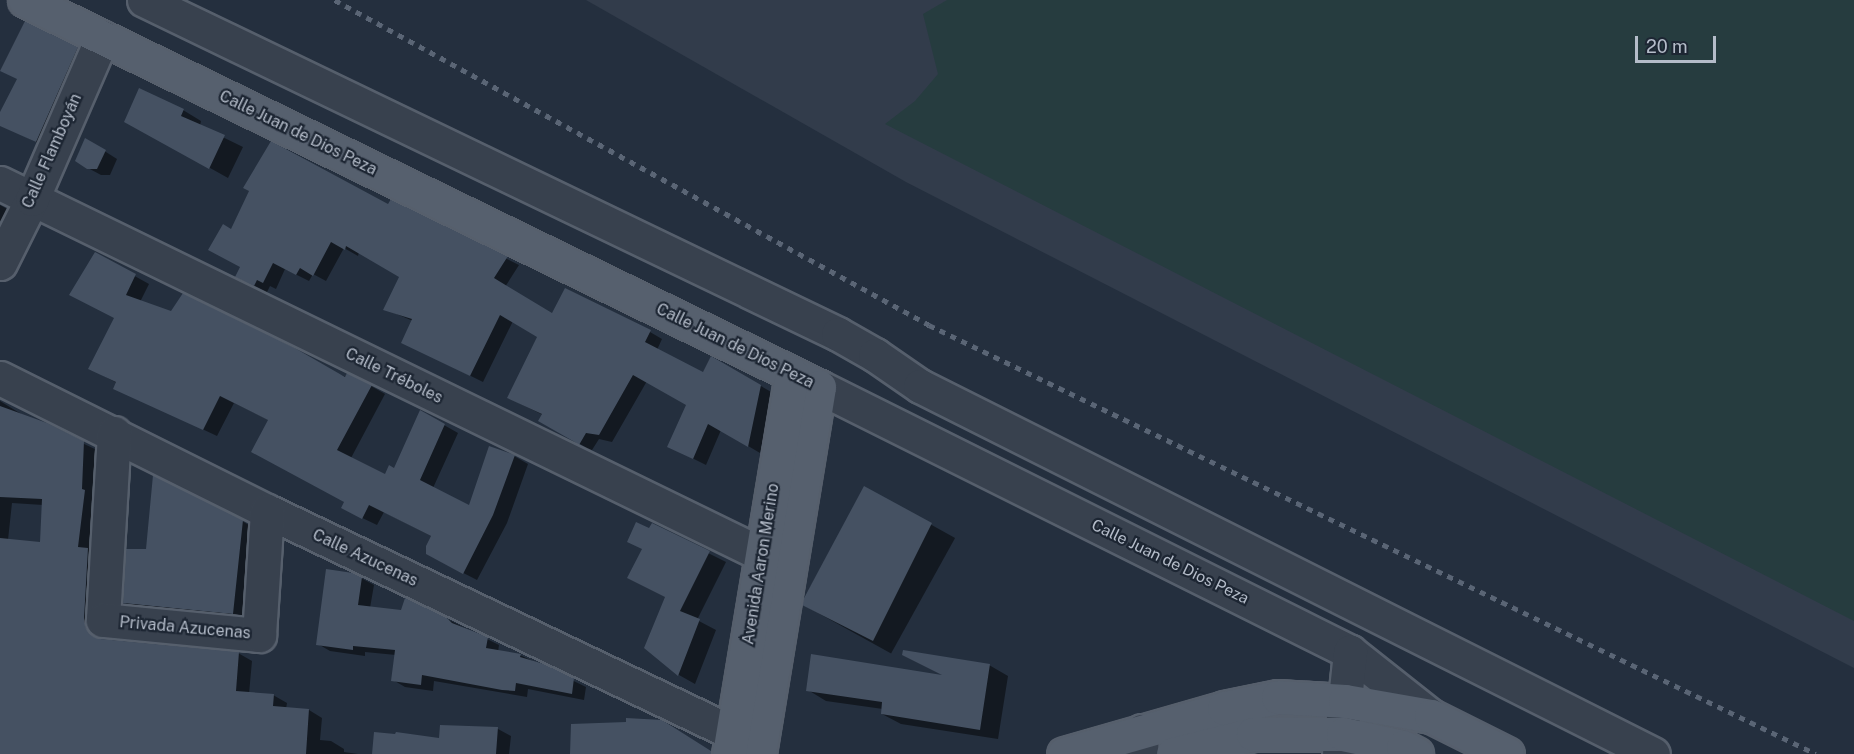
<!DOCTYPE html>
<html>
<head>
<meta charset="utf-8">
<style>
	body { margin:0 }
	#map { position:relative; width:1854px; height:754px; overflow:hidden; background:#242f3e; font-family:"Public Sans",sans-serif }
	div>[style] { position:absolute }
	.airport>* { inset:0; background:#323c4b }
	.green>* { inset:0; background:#263c3f }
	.shadow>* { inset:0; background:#0007; transform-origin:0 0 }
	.building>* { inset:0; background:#455162 }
	.roads { filter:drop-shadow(2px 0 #565f6c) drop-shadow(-2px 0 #565f6c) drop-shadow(0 2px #565f6c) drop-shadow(0 -2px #565f6c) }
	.minor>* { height:33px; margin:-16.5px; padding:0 16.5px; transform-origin:16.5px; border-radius:16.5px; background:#38414e }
	.major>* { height:33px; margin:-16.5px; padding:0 16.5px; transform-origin:16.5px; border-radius:16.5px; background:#56606e }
	.rail>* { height:4.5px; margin-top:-2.25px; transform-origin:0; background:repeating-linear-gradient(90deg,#5a6575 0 6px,transparent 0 12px) }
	span { translate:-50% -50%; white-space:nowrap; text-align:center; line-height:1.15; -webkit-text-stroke:4.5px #1d2633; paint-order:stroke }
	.street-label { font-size:16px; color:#b4bcc9 }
	.scale { position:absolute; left:1635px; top:36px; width:81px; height:27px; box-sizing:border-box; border:3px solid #b4bcc9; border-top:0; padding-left:8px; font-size:18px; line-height:21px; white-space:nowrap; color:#b4bcc9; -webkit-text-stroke:4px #1d2633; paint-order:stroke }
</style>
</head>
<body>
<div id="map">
	<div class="airport">
		<div style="clip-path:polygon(586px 0,1854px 0,1854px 668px,906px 182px)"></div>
	</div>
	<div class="green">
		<div style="clip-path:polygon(947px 0,1854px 0,1854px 621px,885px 124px,915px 101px,938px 74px,923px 14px)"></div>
	</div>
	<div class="shadow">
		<div style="clip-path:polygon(77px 48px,89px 55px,48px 148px,0 124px,0 115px)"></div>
		<div style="clip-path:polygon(183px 110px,201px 121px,200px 126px,243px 147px,228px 178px,126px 121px)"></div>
		<div style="clip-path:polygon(98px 147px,117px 159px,110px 175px,101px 175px,88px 168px)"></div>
		<div style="clip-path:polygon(392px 201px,519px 265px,505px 287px,553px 315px,650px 332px,662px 339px,657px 350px,703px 374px,712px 358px,773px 393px,760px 453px,721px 430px,706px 465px,682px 453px,688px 405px,647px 381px,612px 442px,599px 439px,592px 450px,587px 448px,540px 421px,543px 415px,509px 398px,539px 336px,513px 321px,483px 382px,416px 349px,413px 321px,385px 309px,401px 277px,359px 252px,358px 256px,344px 248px,326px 281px,313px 274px,309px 281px,285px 269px,276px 289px,270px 286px,267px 292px,249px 283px,231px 231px,389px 206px)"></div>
		<div style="clip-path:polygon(0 205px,18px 215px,0 246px)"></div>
		<div style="clip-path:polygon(95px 254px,149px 284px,140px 302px,371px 386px,385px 394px,351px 458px,385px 476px,395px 470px,421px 412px,458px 433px,433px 488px,470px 507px,514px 456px,528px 464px,507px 523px,477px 580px,442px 562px,433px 537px,384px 512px,377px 525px,356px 515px,269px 420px,234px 403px,217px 436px,115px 388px,117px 383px,104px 376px,115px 318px)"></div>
		<div style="clip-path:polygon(evenodd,0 401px,26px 417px,97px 450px,97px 627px,102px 640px,238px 653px,252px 661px,249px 694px,273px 695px,287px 703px,286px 709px,309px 710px,322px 718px,320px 740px,331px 741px,344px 749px,344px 752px,358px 754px,0 754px,0 401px,12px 503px,43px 505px,42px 543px,8px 540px,12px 503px)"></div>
		<div style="left:865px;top:488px;width:103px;height:132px;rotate:29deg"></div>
		<div style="clip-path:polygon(242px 521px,259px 531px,249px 622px,141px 612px,124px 602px,148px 551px)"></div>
		<div style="clip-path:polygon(652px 525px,726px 562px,697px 620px,716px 630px,695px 684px,679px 675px,646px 648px,666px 597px,643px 549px)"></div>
		<div style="clip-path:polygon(361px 578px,374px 585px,370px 608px,445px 618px,499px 645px,498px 652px,520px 655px,586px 687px,584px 700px,528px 689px,527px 697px,434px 681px,433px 691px,405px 687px,393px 680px,396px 655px,365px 652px,365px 656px,330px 651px,318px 644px)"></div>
		<div style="clip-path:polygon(989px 665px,1008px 676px,998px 739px,901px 724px,882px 714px,883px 709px,826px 701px,808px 690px,944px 676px)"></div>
		<div style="clip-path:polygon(442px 727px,498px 729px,511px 736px,509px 754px,374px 754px,441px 740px)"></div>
	</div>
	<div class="building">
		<div style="clip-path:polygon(25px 21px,78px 47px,36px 142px,0 126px,0 112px,17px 79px,0 71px)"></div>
		<div style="clip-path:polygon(139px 88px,184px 109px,181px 116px,225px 135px,209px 169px,124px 122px)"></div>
		<div style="clip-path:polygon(85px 138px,106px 150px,97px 169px,87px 169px,75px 161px)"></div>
		<div style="clip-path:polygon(271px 141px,388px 204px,391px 199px,508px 256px,494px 278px,552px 313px,565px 288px,651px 330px,645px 342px,703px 372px,711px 356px,761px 385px,748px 447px,708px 424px,693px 459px,667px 447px,686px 405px,633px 375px,599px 435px,586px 433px,579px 445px,573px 441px,538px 421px,542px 414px,507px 398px,537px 337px,500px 315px,470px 376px,401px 343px,412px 319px,383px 310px,399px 277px,346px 246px,345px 250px,331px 242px,313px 276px,300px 268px,296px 275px,273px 263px,263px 283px,257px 280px,254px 286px,235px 277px,240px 267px,208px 250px,223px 224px,231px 229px,249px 191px,243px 188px)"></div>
		<div style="clip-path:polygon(95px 252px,136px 274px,126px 295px,171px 311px,183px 293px,293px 347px,345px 377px,347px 373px,372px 385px,337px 450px,385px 474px,389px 465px,394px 468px,420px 410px,445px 424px,420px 480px,469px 505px,489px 446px,515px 455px,493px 515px,463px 574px,426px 554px,426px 546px,431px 536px,369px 505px,362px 519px,341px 508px,344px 502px,251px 452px,268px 420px,220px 396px,203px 430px,113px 389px,116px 382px,88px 369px,114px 318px,69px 295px)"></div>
		<div style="clip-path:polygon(0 406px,47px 423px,84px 441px,82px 489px,85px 490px,78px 547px,88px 548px,84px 619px,86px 628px,92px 635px,101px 639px,239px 652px,236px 691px,274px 694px,273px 706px,309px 709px,306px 754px,0 754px,0 538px,40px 542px,42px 499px,0 497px)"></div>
		<div style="clip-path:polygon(153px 475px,243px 520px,233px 614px,123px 603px,126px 549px,146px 549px)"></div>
		<div style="clip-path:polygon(864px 486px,932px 523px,873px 641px,802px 605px,804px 598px)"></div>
		<div style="clip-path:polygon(636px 522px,649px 528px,652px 523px,710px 551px,680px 611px,700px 619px,678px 676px,644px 648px,665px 597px,627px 578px,642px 549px,627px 542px)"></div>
		<div style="clip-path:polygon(326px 569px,353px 573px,362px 577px,358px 605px,401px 610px,405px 598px,411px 600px,446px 617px,452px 623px,488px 637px,486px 648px,521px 654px,520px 657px,544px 664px,574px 678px,572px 694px,516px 683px,515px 691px,502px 690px,422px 675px,421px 685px,391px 681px,395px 650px,353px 646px,353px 650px,316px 645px)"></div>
		<div style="clip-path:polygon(903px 650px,990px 664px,980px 730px,881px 714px,882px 702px,806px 691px,811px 654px,942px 675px,902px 655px)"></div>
		<div style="clip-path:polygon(626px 718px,662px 720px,711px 751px,711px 754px,570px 754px,571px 724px,626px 722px)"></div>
		<div style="clip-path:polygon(440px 725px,498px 727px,496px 754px,372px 754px,374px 732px,395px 734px,396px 732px,439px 738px)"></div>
	</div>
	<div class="roads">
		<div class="minor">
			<div style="left:144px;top:0;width:770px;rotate:25.7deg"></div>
			<div style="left:838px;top:334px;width:43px;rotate:29.6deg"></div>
			<div style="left:875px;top:355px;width:55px;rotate:34.6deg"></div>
			<div style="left:920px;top:386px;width:820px;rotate:26.66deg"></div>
			<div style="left:0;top:183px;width:874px;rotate:25.98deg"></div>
			<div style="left:0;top:263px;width:72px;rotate:-63.4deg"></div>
			<div style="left:32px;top:199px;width:176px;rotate:-66.5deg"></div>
			<div style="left:0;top:378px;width:298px;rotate:26.5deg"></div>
			<div style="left:267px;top:511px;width:516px;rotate:25.47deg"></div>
			<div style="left:819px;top:387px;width:593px;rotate:26.52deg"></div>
			<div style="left:1350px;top:652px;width:103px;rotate:38.3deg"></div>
			<div style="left:114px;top:433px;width:187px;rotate:93.4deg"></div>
			<div style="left:103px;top:620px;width:157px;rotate:5.5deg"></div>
			<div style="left:259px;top:635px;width:124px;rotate:-86.3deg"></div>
			<div style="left:1141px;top:754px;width:23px;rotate:-88deg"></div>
			<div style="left:1339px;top:754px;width:103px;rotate:-83.8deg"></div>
		</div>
		<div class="major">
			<div style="left:25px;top:0;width:883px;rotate:25.98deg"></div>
			<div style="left:819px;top:387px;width:372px;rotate:99.3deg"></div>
			<div style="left:729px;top:754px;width:385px;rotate:-80.6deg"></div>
			<div style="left:1064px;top:754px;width:166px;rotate:-16deg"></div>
			<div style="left:1224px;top:708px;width:55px;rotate:-11.5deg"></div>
			<div style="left:1278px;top:697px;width:67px;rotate:3.4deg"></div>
			<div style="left:1345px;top:701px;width:87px;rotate:9.9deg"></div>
			<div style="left:1431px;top:716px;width:85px;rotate:26.6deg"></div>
			<div style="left:1173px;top:754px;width:82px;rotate:-14deg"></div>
			<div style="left:1253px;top:734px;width:90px"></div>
			<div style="left:1343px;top:734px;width:61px;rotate:12.2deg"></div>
			<div style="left:1403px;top:747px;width:15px;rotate:28deg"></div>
		</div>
	</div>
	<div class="rail">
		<div style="left:335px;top:0;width:677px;rotate:28.68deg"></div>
		<div style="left:929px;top:325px;width:985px;rotate:25.81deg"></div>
	</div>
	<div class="street-label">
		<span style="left:298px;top:133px;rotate:26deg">Calle Juan de Dios Peza</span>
		<span style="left:52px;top:151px;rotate:-66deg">Calle Flamboyán</span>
		<span style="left:735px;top:346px;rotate:26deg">Calle Juan de Dios Peza</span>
		<span style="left:394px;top:376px;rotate:26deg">Calle Tréboles</span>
		<span style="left:365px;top:558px;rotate:25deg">Calle Azucenas</span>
		<span style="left:1170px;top:562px;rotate:26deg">Calle Juan de Dios Peza</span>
		<span style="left:761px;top:564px;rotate:-81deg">Avenida Aaron Merino</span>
		<span style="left:185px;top:628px;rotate:5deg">Privada Azucenas</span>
	</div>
	<div class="scale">20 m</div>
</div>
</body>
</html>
